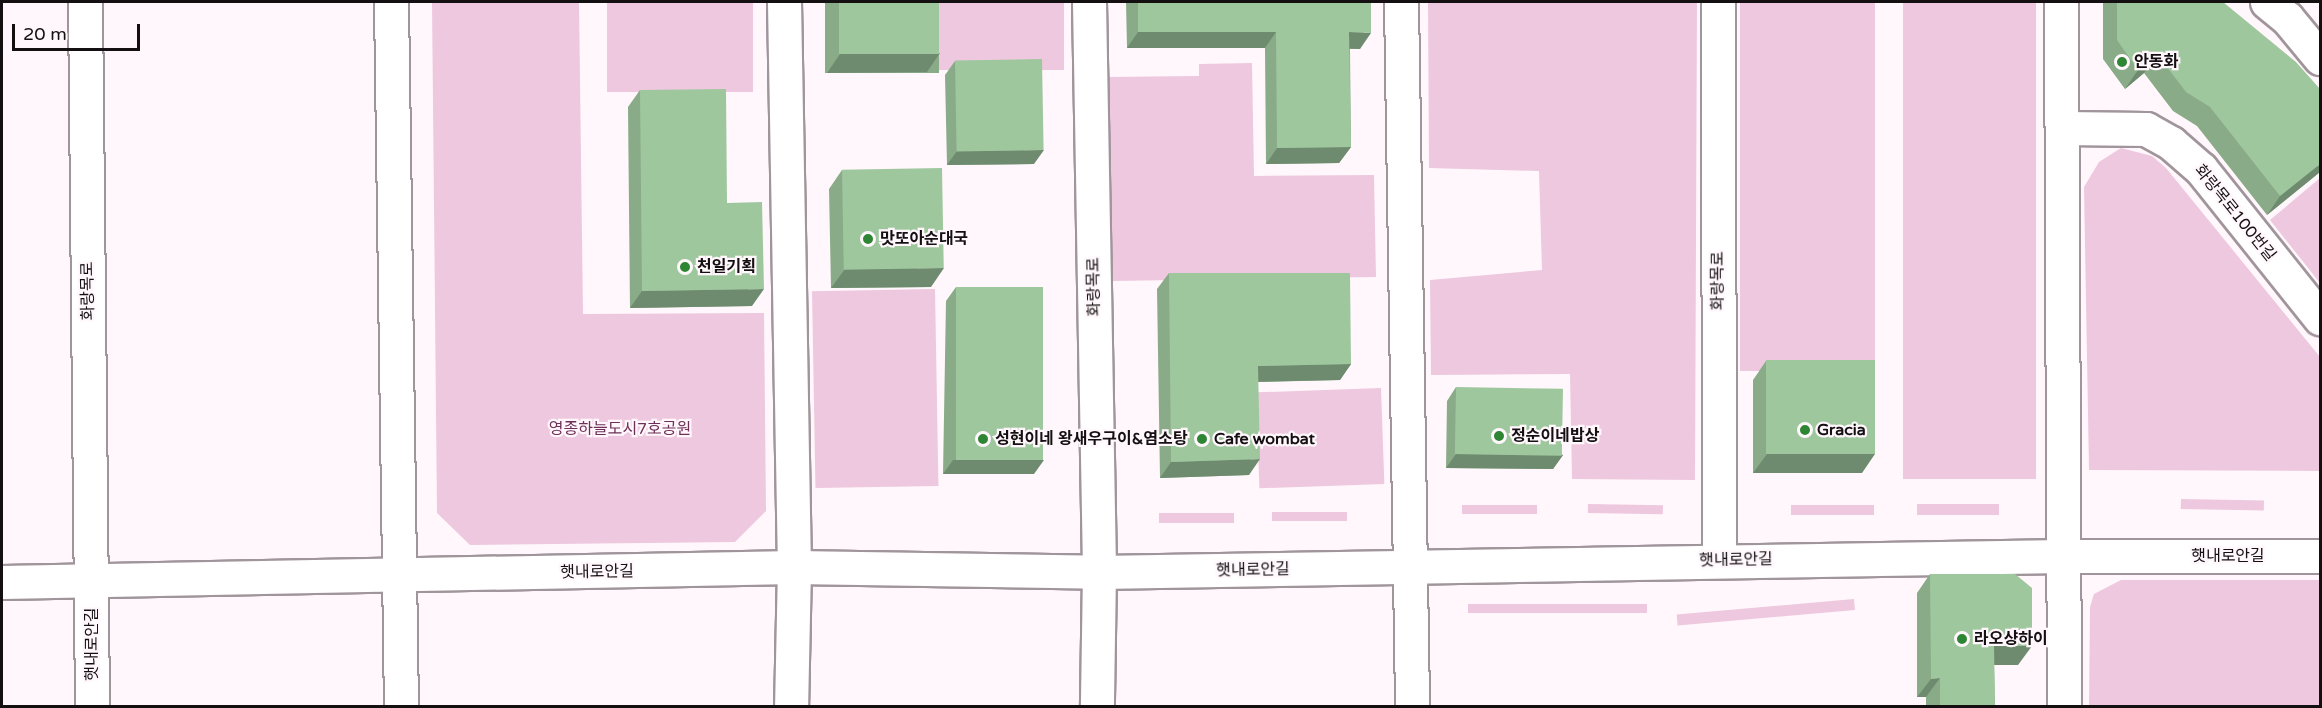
<!DOCTYPE html>
<html>
<head>
<meta charset="utf-8">
<style>
	body { margin:0 }
	#map { position:relative; width:2322px; height:708px; overflow:hidden; background:#fff7fb; font-family:"Varela Round","Noto Sans KR",sans-serif }
	div>[style] { position:absolute }
	.green>* { inset:0; background:#eec8de; transform-origin:0 0 }
	.roads { filter:drop-shadow(2px 0 #a1959c) drop-shadow(-2px 0 #a1959c) drop-shadow(0 2px #a1959c) drop-shadow(0 -2px #a1959c) }
	.minor>* { height:33px; margin:-16.5px; padding:0 16.5px; transform-origin:16.5px; border-radius:16.5px; background:#fff }
	.wall>* { inset:0; background:#89ab88; transform-origin:0 0 }
	.shaded-wall>* { inset:0; background:#6f8b6f }
	.building>* { inset:0; background:#9fc79e; transform-origin:0 0 }
	.dots>* { width:16px; height:16px; translate:-50% -50%; box-sizing:border-box; border:3px solid #fff7fb; border-radius:50% }
	span { translate:-50% -50%; white-space:nowrap; text-align:center; line-height:1.15; -webkit-text-stroke:4.5px #fff7fb; paint-order:stroke }
	.poi-label { font-size:16px; color:#141012; font-weight:700 }
	.left { translate:0 -50%; text-align:left }
	.street-label { font-size:16px; color:#141012 }
	.park-label { font-size:16px; color:#6d3058 }
	.frame { position:absolute; inset:0; border:3px solid #141012; pointer-events:none }
	.scale { position:absolute; left:12px; top:24px; width:128px; height:27px; box-sizing:border-box; border:3px solid #141012; border-top:0; padding-left:8px; font-size:18px; line-height:21px; white-space:nowrap; color:#141012; -webkit-text-stroke:4px #fff7fb; paint-order:stroke }
</style>
</head>
<body>
<div id="map">
	<div class="green">
		<div style="clip-path:polygon(432px 2px,579px 2px,583px 314px,764px 313px,766px 511px,735px 542px,470px 545px,437px 513px)"></div>
		<div style="left:607px;top:2px;width:146px;height:90px"></div>
		<div style="left:935px;top:2px;width:129px;height:68px"></div>
		<div style="clip-path:polygon(1428px 2px,1697px 2px,1695px 480px,1572px 479px,1570px 374px,1431px 375px,1430px 280px,1542px 270px,1539px 171px,1429px 168px)"></div>
		<div style="left:1740px;top:2px;width:135px;height:369px"></div>
		<div style="left:1903px;top:2px;width:133px;height:477px"></div>
		<div style="clip-path:polygon(1252px 63px,1254px 176px,1374px 175px,1376px 277px,1113px 281px,1108px 77px,1199px 76px,1199px 64px)"></div>
		<div style="clip-path:polygon(2121px 148px,2152px 156px,2166px 168px,2320px 357px,2320px 471px,2089px 470px,2084px 187px,2099px 162px)"></div>
		<div style="clip-path:polygon(2320px 178px,2320px 283px,2270px 220px)"></div>
		<div style="left:935px;top:289px;width:197px;height:123px;rotate:89deg"></div>
		<div style="left:1381px;top:388px;width:96px;height:125px;rotate:88deg"></div>
		<div style="left:2181px;top:499px;width:83px;height:10px;rotate:1deg"></div>
		<div style="left:1588px;top:504px;width:75px;height:9px;rotate:1deg"></div>
		<div style="left:1917px;top:504px;width:82px;height:11px"></div>
		<div style="left:1462px;top:505px;width:75px;height:9px"></div>
		<div style="left:1874px;top:505px;width:10px;height:83px;rotate:90deg"></div>
		<div style="left:1347px;top:512px;width:9px;height:75px;rotate:90deg"></div>
		<div style="left:1234px;top:513px;width:10px;height:75px;rotate:90deg"></div>
		<div style="clip-path:polygon(2121px 580px,2320px 580px,2320px 706px,2089px 706px,2090px 607px,2094px 594px)"></div>
		<div style="left:1854px;top:599px;width:11px;height:178px;rotate:85deg"></div>
		<div style="left:1647px;top:604px;width:9px;height:179px;rotate:90deg"></div>
	</div>
	<div class="roads">
		<div class="minor">
			<div style="left:85px;top:2px;width:704px;rotate:89.43deg"></div>
			<div style="left:391px;top:2px;width:704px;rotate:89.19deg"></div>
			<div style="left:784px;top:2px;width:565px;rotate:88.99deg"></div>
			<div style="left:794px;top:567px;width:139px;rotate:91.2deg"></div>
			<div style="left:1089px;top:2px;width:570px;rotate:88.99deg"></div>
			<div style="left:1099px;top:572px;width:134px;rotate:90.9deg"></div>
			<div style="left:1401px;top:2px;width:704px;rotate:89.1deg"></div>
			<div style="left:1718px;top:2px;width:558px;rotate:89.9deg"></div>
			<div style="left:2061px;top:2px;width:704px;rotate:89.76deg"></div>
			<div style="left:2267px;top:2px;width:26px;rotate:39deg"></div>
			<div style="left:2287px;top:18px;width:52px;rotate:50.5deg"></div>
			<div style="left:2063px;top:128px;width:83px;rotate:0.7deg"></div>
			<div style="left:2146px;top:129px;width:29px;rotate:29deg"></div>
			<div style="left:2171px;top:143px;width:40px;rotate:41deg"></div>
			<div style="left:2201px;top:169px;width:191px;rotate:51.4deg"></div>
			<div style="left:2px;top:582px;width:792px;rotate:-1.09deg"></div>
			<div style="left:794px;top:567px;width:305px;rotate:0.9deg"></div>
			<div style="left:1099px;top:572px;width:964px;rotate:-0.95deg"></div>
			<div style="left:2063px;top:556px;width:257px"></div>
		</div>
	</div>
	<div class="wall">
		<div style="left:825px;top:2px;width:114px;height:71px"></div>
		<div style="clip-path:polygon(1126px 2px,1371px 2px,1360px 49px,1350px 49px,1351px 147px,1339px 163px,1266px 164px,1265px 48px,1127px 48px)"></div>
		<div style="clip-path:polygon(2103px 2px,2223px 2px,2320px 172px,2267px 215px,2197px 126px,2173px 111px,2144px 73px,2125px 89px,2103px 59px)"></div>
		<div style="clip-path:polygon(955px 61px,1034px 164px,947px 165px,945px 75px)"></div>
		<div style="clip-path:polygon(640px 90px,727px 203px,752px 306px,630px 308px,628px 107px)"></div>
		<div style="clip-path:polygon(842px 170px,931px 287px,831px 288px,829px 189px)"></div>
		<div style="clip-path:polygon(1169px 273px,1351px 364px,1340px 380px,1258px 382px,1249px 475px,1160px 478px,1157px 289px)"></div>
		<div style="clip-path:polygon(956px 287px,1034px 474px,943px 474px,946px 301px)"></div>
		<div style="clip-path:polygon(1766px 361px,1862px 473px,1753px 473px,1753px 380px)"></div>
		<div style="clip-path:polygon(1456px 387px,1563px 455px,1553px 469px,1446px 468px,1447px 401px)"></div>
		<div style="clip-path:polygon(1930px 574px,2018px 665px,1994px 665px,1995px 706px,1926px 706px,1926px 697px,1917px 697px,1917px 593px)"></div>
	</div>
	<div class="shaded-wall">
		<div style="clip-path:polygon(1138px 32px,1276px 32px,1265px 48px,1127px 48px)"></div>
		<div style="clip-path:polygon(1349px 32px,1371px 33px,1360px 49px,1338px 48px)"></div>
		<div style="clip-path:polygon(940px 53px,927px 72px,827px 73px,840px 54px)"></div>
		<div style="clip-path:polygon(2157px 54px,2144px 73px,2125px 89px,2138px 70px)"></div>
		<div style="clip-path:polygon(1351px 147px,1339px 163px,1266px 164px,1277px 148px)"></div>
		<div style="clip-path:polygon(1044px 150px,1034px 164px,947px 165px,957px 151px)"></div>
		<div style="clip-path:polygon(2320px 164px,2320px 172px,2267px 215px,2280px 196px)"></div>
		<div style="clip-path:polygon(944px 268px,931px 287px,831px 288px,845px 269px)"></div>
		<div style="clip-path:polygon(764px 289px,752px 306px,630px 308px,642px 291px)"></div>
		<div style="clip-path:polygon(1351px 364px,1340px 380px,1247px 382px,1258px 366px)"></div>
		<div style="clip-path:polygon(1456px 454px,1563px 455px,1553px 469px,1446px 468px)"></div>
		<div style="clip-path:polygon(1767px 454px,1875px 454px,1862px 473px,1753px 473px)"></div>
		<div style="clip-path:polygon(1260px 459px,1249px 475px,1160px 478px,1171px 462px)"></div>
		<div style="clip-path:polygon(953px 460px,1044px 460px,1034px 474px,943px 474px)"></div>
		<div style="clip-path:polygon(1994px 646px,2032px 646px,2018px 665px,1981px 665px)"></div>
		<div style="clip-path:polygon(1940px 678px,1926px 697px,1917px 697px,1931px 679px)"></div>
	</div>
	<div class="building">
		<div style="left:839px;top:2px;width:100px;height:52px"></div>
		<div style="clip-path:polygon(1138px 2px,1371px 2px,1371px 33px,1349px 32px,1351px 147px,1277px 148px,1276px 32px,1138px 32px)"></div>
		<div style="clip-path:polygon(2117px 2px,2223px 2px,2296px 62px,2320px 89px,2320px 164px,2280px 196px,2210px 107px,2186px 92px,2157px 54px,2138px 70px,2117px 40px)"></div>
		<div style="left:1042px;top:59px;width:91px;height:87px;rotate:89deg"></div>
		<div style="clip-path:polygon(726px 89px,727px 203px,762px 202px,764px 289px,642px 291px,640px 90px)"></div>
		<div style="left:942px;top:168px;width:100px;height:100px;rotate:89deg"></div>
		<div style="clip-path:polygon(1169px 273px,1350px 273px,1351px 364px,1258px 366px,1260px 459px,1171px 462px)"></div>
		<div style="left:956px;top:287px;width:87px;height:173px"></div>
		<div style="left:1875px;top:360px;width:94px;height:109px;rotate:90deg"></div>
		<div style="left:1456px;top:387px;width:107px;height:67px;rotate:1deg"></div>
		<div style="clip-path:polygon(1930px 574px,2015px 574px,2032px 588px,2032px 646px,1994px 646px,1995px 706px,1940px 706px,1940px 678px,1931px 679px)"></div>
	</div>
	<div class="dots">
		<div style="left:2122px;top:62px;background:#2e8533"></div>
		<div style="left:868px;top:239px;background:#2e8533"></div>
		<div style="left:685px;top:267px;background:#2e8533"></div>
		<div style="left:1805px;top:430px;background:#2e8533"></div>
		<div style="left:1499px;top:436px;background:#2e8533"></div>
		<div style="left:983px;top:439px;background:#2e8533"></div>
		<div style="left:1202px;top:439px;background:#2e8533"></div>
		<div style="left:1962px;top:639px;background:#2e8533"></div>
	</div>
	<div class="poi-label">
		<span class="left" style="left:2134px;top:62px">안동화</span>
		<span class="left" style="left:880px;top:239px">맛또아순대국</span>
		<span class="left" style="left:697px;top:267px">천일기획</span>
		<span class="left" style="left:1817px;top:430px">Gracia</span>
		<span class="left" style="left:1511px;top:436px">정순이네밥상</span>
		<span class="left" style="left:995px;top:439px">성현이네 왕새우구이&amp;염소탕</span>
		<span class="left" style="left:1214px;top:439px">Cafe wombat</span>
		<span class="left" style="left:1974px;top:639px">라오샹하이</span>
	</div>
	<div class="street-label">
		<span style="left:2235px;top:213px;rotate:51deg">화랑목로100번길</span>
		<span style="left:1718px;top:281px;rotate:-90deg">화랑목로</span>
		<span style="left:1094px;top:287px;rotate:-91deg">화랑목로</span>
		<span style="left:88px;top:291px;rotate:-91deg">화랑목로</span>
		<span style="left:2228px;top:556px">햇내로안길</span>
		<span style="left:1736px;top:560px;rotate:-1deg">햇내로안길</span>
		<span style="left:1253px;top:570px;rotate:-1deg">햇내로안길</span>
		<span style="left:597px;top:572px;rotate:-1deg">햇내로안길</span>
		<span style="left:92px;top:644px;rotate:-90deg">햇내로안길</span>
	</div>
	<div class="park-label">
		<span style="left:620px;top:429px">영종하늘도시7호공원</span>
	</div>
	<div class="frame"></div>
	<div class="scale">20 m</div>
</div>
</body>
</html>
